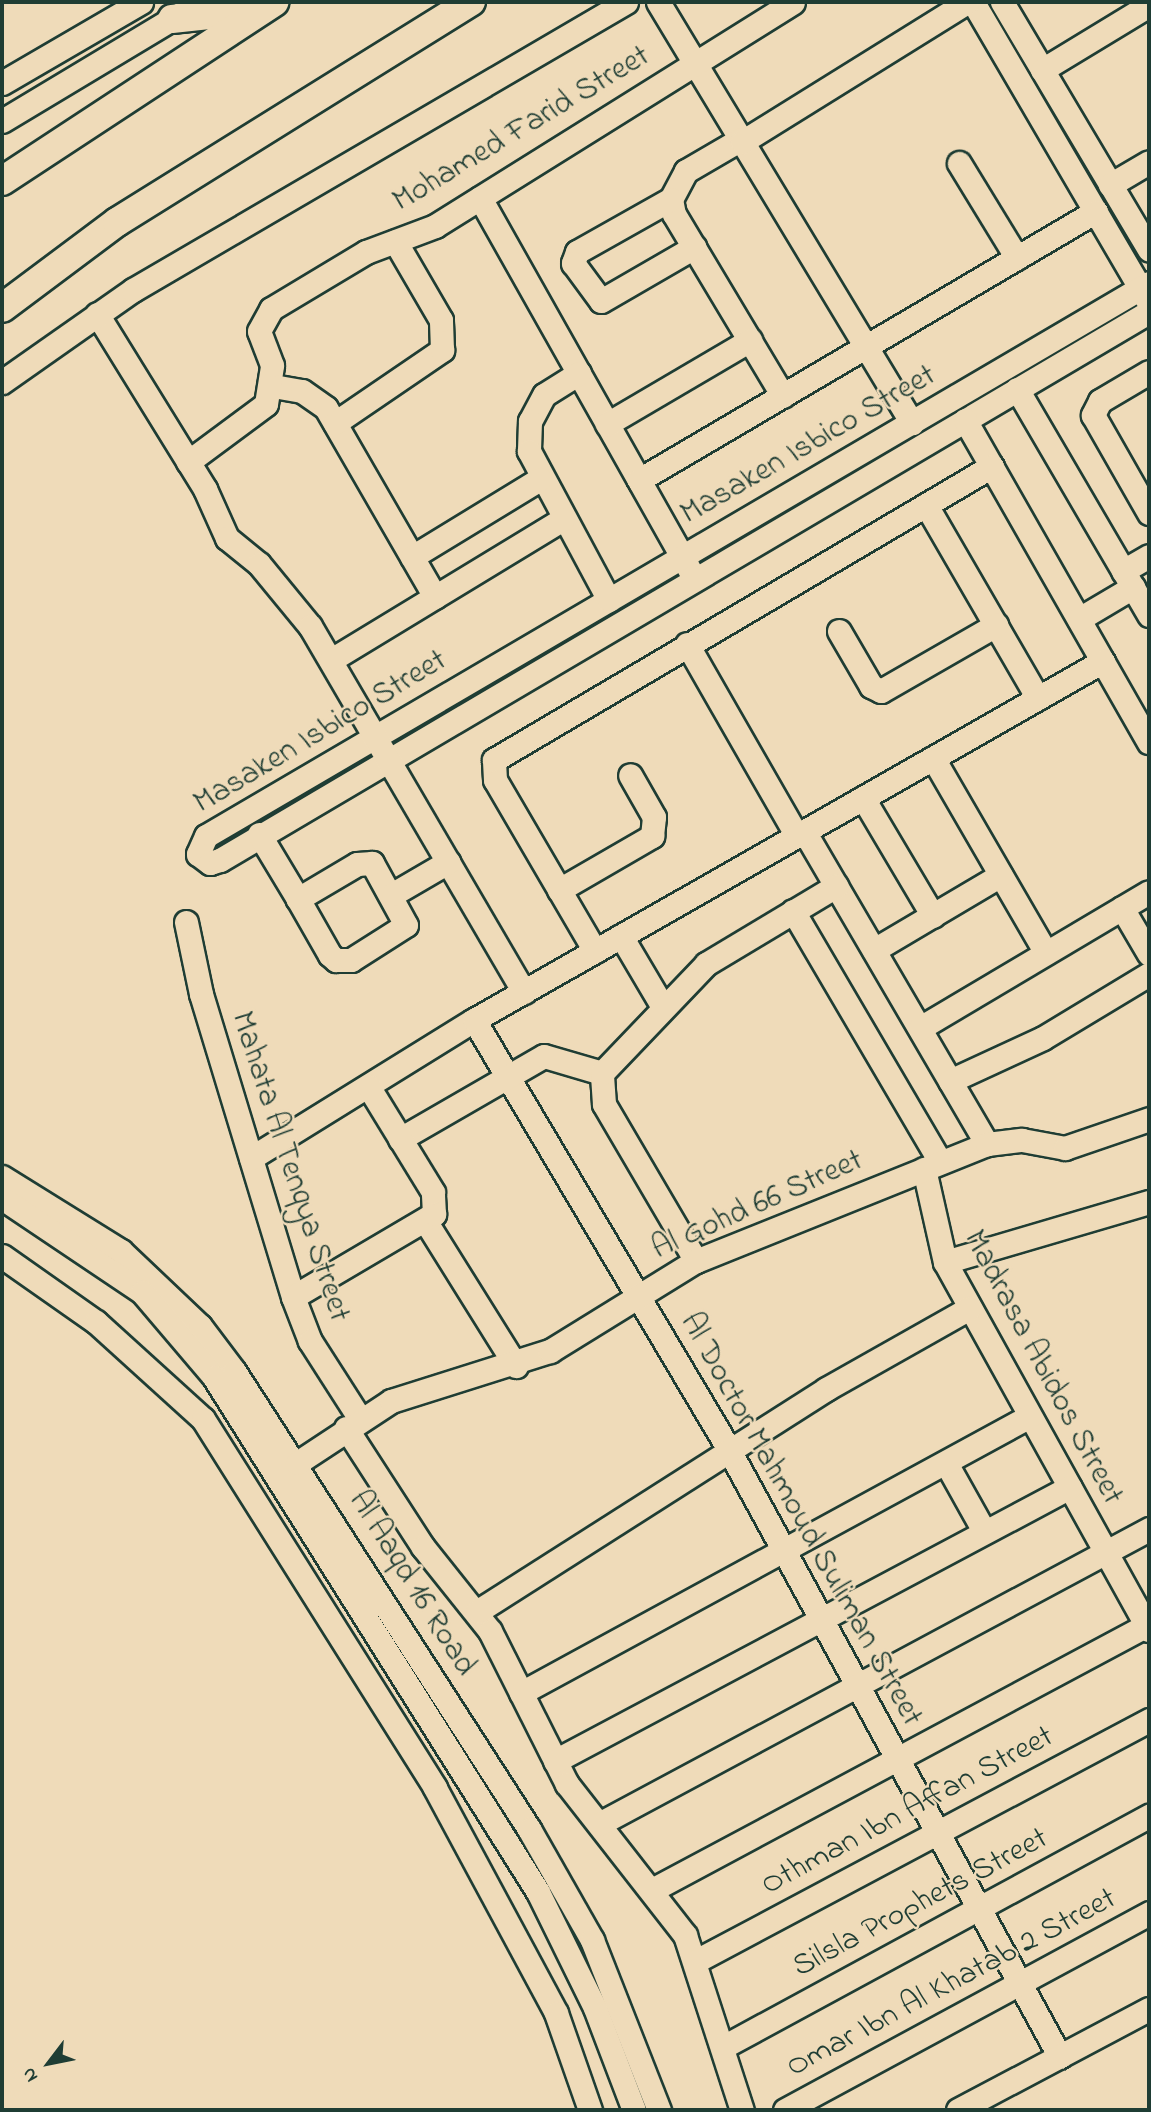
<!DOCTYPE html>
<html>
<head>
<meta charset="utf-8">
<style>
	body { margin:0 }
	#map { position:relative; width:1151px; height:2112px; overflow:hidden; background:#efdbb9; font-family:"Indie Flower",sans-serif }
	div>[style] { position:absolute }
	.roads { filter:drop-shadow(2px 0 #1f3d34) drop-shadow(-2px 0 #1f3d34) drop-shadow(0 2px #1f3d34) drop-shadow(0 -2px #1f3d34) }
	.minor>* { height:23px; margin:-11.5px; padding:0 11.5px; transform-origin:11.5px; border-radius:11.5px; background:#efdbb9 }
	.major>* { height:28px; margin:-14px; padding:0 14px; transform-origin:14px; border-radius:14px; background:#efdbb9 }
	span { translate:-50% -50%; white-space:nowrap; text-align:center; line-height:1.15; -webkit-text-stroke:5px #efdbb9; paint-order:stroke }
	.street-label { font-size:32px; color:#1f3d34 }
	.frame { position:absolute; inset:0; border:4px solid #1f3d34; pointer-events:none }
	.north { position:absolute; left:14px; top:2028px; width:70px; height:70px; -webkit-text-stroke:5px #efdbb9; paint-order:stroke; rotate:238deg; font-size:19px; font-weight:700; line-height:28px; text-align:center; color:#1f3d34 }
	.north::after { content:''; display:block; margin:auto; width:24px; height:32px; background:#1f3d34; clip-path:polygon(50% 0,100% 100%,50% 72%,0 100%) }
</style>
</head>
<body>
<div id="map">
	<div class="roads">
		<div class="minor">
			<div style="left:658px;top:2px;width:492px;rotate:58.9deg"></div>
			<div style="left:973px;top:2px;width:346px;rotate:59.7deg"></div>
			<div style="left:1002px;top:2px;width:288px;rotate:59.3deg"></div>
			<div style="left:1042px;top:70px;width:125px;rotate:-31.3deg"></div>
			<div style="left:2px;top:83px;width:161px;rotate:-30.2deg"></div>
			<div style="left:2px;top:121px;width:216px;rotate:-31deg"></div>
			<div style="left:741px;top:139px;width:64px;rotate:149.8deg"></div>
			<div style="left:686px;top:171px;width:32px;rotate:118deg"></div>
			<div style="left:671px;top:199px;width:15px;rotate:79deg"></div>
			<div style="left:674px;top:214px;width:212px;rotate:59.1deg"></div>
			<div style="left:742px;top:142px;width:265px;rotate:-31.9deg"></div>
			<div style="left:959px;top:163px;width:111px;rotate:58.6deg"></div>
			<div style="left:1110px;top:185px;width:45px;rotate:-30.5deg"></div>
			<div style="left:480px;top:198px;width:427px;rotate:60.6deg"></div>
			<div style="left:671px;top:199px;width:108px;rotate:150.6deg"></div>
			<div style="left:577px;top:252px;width:12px;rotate:110deg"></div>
			<div style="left:573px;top:263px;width:47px;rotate:53.6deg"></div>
			<div style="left:601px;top:301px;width:108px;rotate:-30.1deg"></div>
			<div style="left:1149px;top:283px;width:1093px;rotate:149.61deg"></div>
			<div style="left:206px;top:836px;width:20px;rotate:114deg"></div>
			<div style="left:198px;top:854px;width:15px;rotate:37deg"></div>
			<div style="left:210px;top:863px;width:10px;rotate:-17deg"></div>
			<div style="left:220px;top:860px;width:1079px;rotate:-30.54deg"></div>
			<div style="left:97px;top:314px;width:206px;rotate:58.3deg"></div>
			<div style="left:205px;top:489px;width:54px;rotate:65.8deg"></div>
			<div style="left:227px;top:538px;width:41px;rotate:39.1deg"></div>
			<div style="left:259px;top:564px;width:80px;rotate:50.6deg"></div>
			<div style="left:310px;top:626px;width:424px;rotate:59.7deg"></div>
			<div style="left:1149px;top:372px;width:57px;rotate:149.4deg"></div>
			<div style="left:1100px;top:401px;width:16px;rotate:117deg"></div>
			<div style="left:1093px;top:415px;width:113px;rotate:60.3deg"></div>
			<div style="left:579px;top:373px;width:41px;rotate:147.8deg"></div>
			<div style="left:544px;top:395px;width:30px;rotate:118deg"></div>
			<div style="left:530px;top:421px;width:30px;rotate:92deg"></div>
			<div style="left:529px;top:451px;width:169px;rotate:61.8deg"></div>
			<div style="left:2px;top:382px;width:160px;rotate:-35.1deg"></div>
			<div style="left:133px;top:290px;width:571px;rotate:-30.29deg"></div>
			<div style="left:273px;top:386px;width:29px;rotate:10deg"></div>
			<div style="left:302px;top:391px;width:29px;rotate:35deg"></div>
			<div style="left:326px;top:408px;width:218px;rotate:60deg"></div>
			<div style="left:1017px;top:389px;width:262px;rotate:59.7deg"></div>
			<div style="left:965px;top:420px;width:371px;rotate:60.3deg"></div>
			<div style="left:335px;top:423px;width:130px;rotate:-34.3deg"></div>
			<div style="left:442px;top:350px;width:30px;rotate:-92deg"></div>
			<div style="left:441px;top:320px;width:91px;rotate:-120.2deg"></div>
			<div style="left:607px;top:424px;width:166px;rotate:-30.4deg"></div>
			<div style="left:188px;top:462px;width:97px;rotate:-36.6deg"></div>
			<div style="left:266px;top:404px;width:39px;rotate:-81deg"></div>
			<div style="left:272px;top:365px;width:36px;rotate:-111deg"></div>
			<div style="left:259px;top:331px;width:25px;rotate:-61deg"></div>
			<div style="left:271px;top:309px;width:111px;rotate:-31deg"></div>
			<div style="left:366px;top:252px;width:74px;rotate:-20.6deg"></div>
			<div style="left:435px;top:226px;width:422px;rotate:-32deg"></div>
			<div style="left:639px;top:480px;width:530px;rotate:-30.48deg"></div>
			<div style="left:926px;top:505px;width:223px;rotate:59.9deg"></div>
			<div style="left:412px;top:557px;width:150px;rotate:-31.4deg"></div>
			<div style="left:1123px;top:571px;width:30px;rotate:-30deg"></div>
			<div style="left:1079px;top:619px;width:63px;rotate:-30.7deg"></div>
			<div style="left:839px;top:631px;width:64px;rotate:59.8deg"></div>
			<div style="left:871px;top:686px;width:11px;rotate:27deg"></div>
			<div style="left:881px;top:691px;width:133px;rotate:-29.9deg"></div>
			<div style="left:687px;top:644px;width:221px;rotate:60.2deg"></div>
			<div style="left:331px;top:660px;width:271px;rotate:-31.3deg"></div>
			<div style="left:933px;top:758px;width:225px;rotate:59.9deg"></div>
			<div style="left:863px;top:798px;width:137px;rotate:59.3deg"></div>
			<div style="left:804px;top:831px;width:363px;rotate:59.7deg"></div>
			<div style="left:259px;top:834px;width:76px;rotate:59deg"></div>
			<div style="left:298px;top:899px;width:64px;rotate:60.3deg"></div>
			<div style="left:330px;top:955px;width:8px;rotate:40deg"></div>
			<div style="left:336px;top:960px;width:15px"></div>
			<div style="left:351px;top:960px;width:65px;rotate:-32.5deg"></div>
			<div style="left:406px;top:925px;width:71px;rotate:-118.7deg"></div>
			<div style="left:372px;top:863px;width:15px;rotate:176deg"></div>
			<div style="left:357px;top:864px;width:69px;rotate:149.3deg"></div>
			<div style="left:559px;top:890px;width:108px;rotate:-30.1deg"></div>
			<div style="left:652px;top:836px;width:19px;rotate:-84deg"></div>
			<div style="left:654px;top:817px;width:48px;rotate:-119.7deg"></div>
			<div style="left:393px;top:894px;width:64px;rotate:-30.2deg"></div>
			<div style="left:1122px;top:908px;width:53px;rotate:59.6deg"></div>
			<div style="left:793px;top:911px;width:291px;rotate:59.6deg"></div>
			<div style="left:186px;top:922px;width:74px;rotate:78.2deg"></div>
			<div style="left:201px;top:994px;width:317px;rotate:73.1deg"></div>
			<div style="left:293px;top:1297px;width:47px;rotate:68.9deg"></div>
			<div style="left:310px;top:1341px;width:93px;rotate:57.3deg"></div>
			<div style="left:621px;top:936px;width:82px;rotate:59.4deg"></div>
			<div style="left:874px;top:950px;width:147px;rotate:-30.6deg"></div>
			<div style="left:595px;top:951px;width:198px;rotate:-120.3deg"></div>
			<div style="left:495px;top:780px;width:20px;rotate:-93deg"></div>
			<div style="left:494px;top:760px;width:578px;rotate:-30.56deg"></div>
			<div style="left:474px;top:1020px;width:500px;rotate:59.3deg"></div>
			<div style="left:729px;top:1450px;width:691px;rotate:61.4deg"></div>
			<div style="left:920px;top:1028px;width:266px;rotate:-30.7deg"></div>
			<div style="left:950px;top:1081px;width:102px;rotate:-24.8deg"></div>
			<div style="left:1043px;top:1038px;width:124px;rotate:-31.1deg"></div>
			<div style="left:400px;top:1139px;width:166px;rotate:-30deg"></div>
			<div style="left:544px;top:1056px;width:60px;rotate:16.3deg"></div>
			<div style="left:251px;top:1158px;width:262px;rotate:-31.8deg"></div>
			<div style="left:474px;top:1020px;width:724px;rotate:-29.72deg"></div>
			<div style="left:924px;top:1169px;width:95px;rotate:77.3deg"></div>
			<div style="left:945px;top:1262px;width:421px;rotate:61deg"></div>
			<div style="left:2px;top:1177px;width:140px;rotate:31.9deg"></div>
			<div style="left:121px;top:1251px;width:109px;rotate:43.5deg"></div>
			<div style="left:200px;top:1326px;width:56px;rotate:52.9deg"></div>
			<div style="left:234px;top:1371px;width:545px;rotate:57.21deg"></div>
			<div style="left:529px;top:1829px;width:128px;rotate:60.4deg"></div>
			<div style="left:592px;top:1940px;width:183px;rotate:68.5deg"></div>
			<div style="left:2px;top:1198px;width:169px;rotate:33.9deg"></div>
			<div style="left:142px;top:1292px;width:111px;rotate:49.7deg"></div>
			<div style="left:214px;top:1377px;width:608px;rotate:57.82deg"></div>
			<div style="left:538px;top:1892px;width:129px;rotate:63.8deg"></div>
			<div style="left:595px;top:2008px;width:109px;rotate:69.1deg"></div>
			<div style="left:426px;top:1222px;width:170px;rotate:58deg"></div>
			<div style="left:2px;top:1256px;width:115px;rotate:35.1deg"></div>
			<div style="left:96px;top:1322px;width:144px;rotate:42.2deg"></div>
			<div style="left:203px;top:1419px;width:436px;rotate:57.8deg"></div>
			<div style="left:435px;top:1788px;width:255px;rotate:61.7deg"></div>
			<div style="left:556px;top:2013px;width:103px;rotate:70.7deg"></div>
			<div style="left:696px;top:1261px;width:182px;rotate:-120.4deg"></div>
			<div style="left:604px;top:1104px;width:31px;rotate:-94deg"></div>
			<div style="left:602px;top:1073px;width:151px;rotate:-46.3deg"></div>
			<div style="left:706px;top:964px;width:152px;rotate:-31deg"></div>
			<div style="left:945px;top:1262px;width:213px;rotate:-16.4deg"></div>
			<div style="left:293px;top:1297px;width:164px;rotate:-30.5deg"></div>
			<div style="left:434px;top:1214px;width:22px;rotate:-93deg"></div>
			<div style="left:433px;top:1192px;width:124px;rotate:-121.5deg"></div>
			<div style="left:346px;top:1428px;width:142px;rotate:57.1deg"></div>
			<div style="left:423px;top:1547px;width:107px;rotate:51.4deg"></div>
			<div style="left:490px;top:1631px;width:171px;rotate:63.3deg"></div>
			<div style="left:567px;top:1784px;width:192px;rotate:52deg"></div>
			<div style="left:685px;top:1935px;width:184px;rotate:72deg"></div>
			<div style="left:297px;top:1463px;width:113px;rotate:-33.4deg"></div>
			<div style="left:391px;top:1401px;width:167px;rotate:-17.5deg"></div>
			<div style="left:550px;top:1351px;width:172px;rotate:-31.7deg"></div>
			<div style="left:696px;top:1261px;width:314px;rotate:-21.9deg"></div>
			<div style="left:987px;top:1144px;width:35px;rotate:-7deg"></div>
			<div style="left:1022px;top:1140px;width:44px;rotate:10.5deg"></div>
			<div style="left:1065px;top:1148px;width:89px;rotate:-19deg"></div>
			<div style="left:946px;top:1463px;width:78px;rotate:60.8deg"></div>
			<div style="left:478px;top:1611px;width:413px;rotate:-32.5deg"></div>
			<div style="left:826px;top:1389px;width:165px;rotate:-29.4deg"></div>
			<div style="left:521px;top:1693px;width:579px;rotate:-28.56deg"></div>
			<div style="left:555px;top:1761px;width:583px;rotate:-28.01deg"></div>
			<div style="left:599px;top:1824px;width:624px;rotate:-28.21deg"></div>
			<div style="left:652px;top:1890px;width:564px;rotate:-28.16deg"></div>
			<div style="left:696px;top:1961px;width:513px;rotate:-28.01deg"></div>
			<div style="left:723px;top:2047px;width:485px;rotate:-28.5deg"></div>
			<div style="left:785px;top:2110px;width:414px;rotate:-28.4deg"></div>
			<div style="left:958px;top:2110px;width:216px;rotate:-27.9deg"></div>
		</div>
		<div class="major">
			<div style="left:172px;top:19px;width:84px;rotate:-6.1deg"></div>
			<div style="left:2px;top:181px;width:326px;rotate:-33.3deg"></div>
			<div style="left:2px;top:308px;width:144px;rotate:-36.8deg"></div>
			<div style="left:117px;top:222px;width:417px;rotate:-31.9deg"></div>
		</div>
	</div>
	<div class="street-label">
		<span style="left:522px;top:130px;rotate:-31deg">Mohamed Farid Street</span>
		<span style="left:809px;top:446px;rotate:-30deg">Masaken Isbico Street</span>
		<span style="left:321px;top:733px;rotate:-31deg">Masaken Isbico Street</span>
		<span style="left:289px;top:1167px;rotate:72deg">Mahata Al Tenqya Street</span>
		<span style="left:758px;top:1206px;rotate:-24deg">Al Gohd 66 Street</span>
		<span style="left:1042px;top:1368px;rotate:62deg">Madrasa Abidos Street</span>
		<span style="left:800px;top:1520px;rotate:61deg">Al Doctor Mahmoud Suliman Street</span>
		<span style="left:411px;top:1584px;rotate:58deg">Al Aaqd 16 Road</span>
		<span style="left:908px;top:1812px;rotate:-28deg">Othman Ibn Affan Street</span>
		<span style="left:921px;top:1904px;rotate:-28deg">Silsla Prophets Street</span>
		<span style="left:952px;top:1984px;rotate:-28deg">Omar Ibn Al Khatab 2 Street</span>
	</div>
	<div class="frame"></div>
	<div class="north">N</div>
</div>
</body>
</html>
